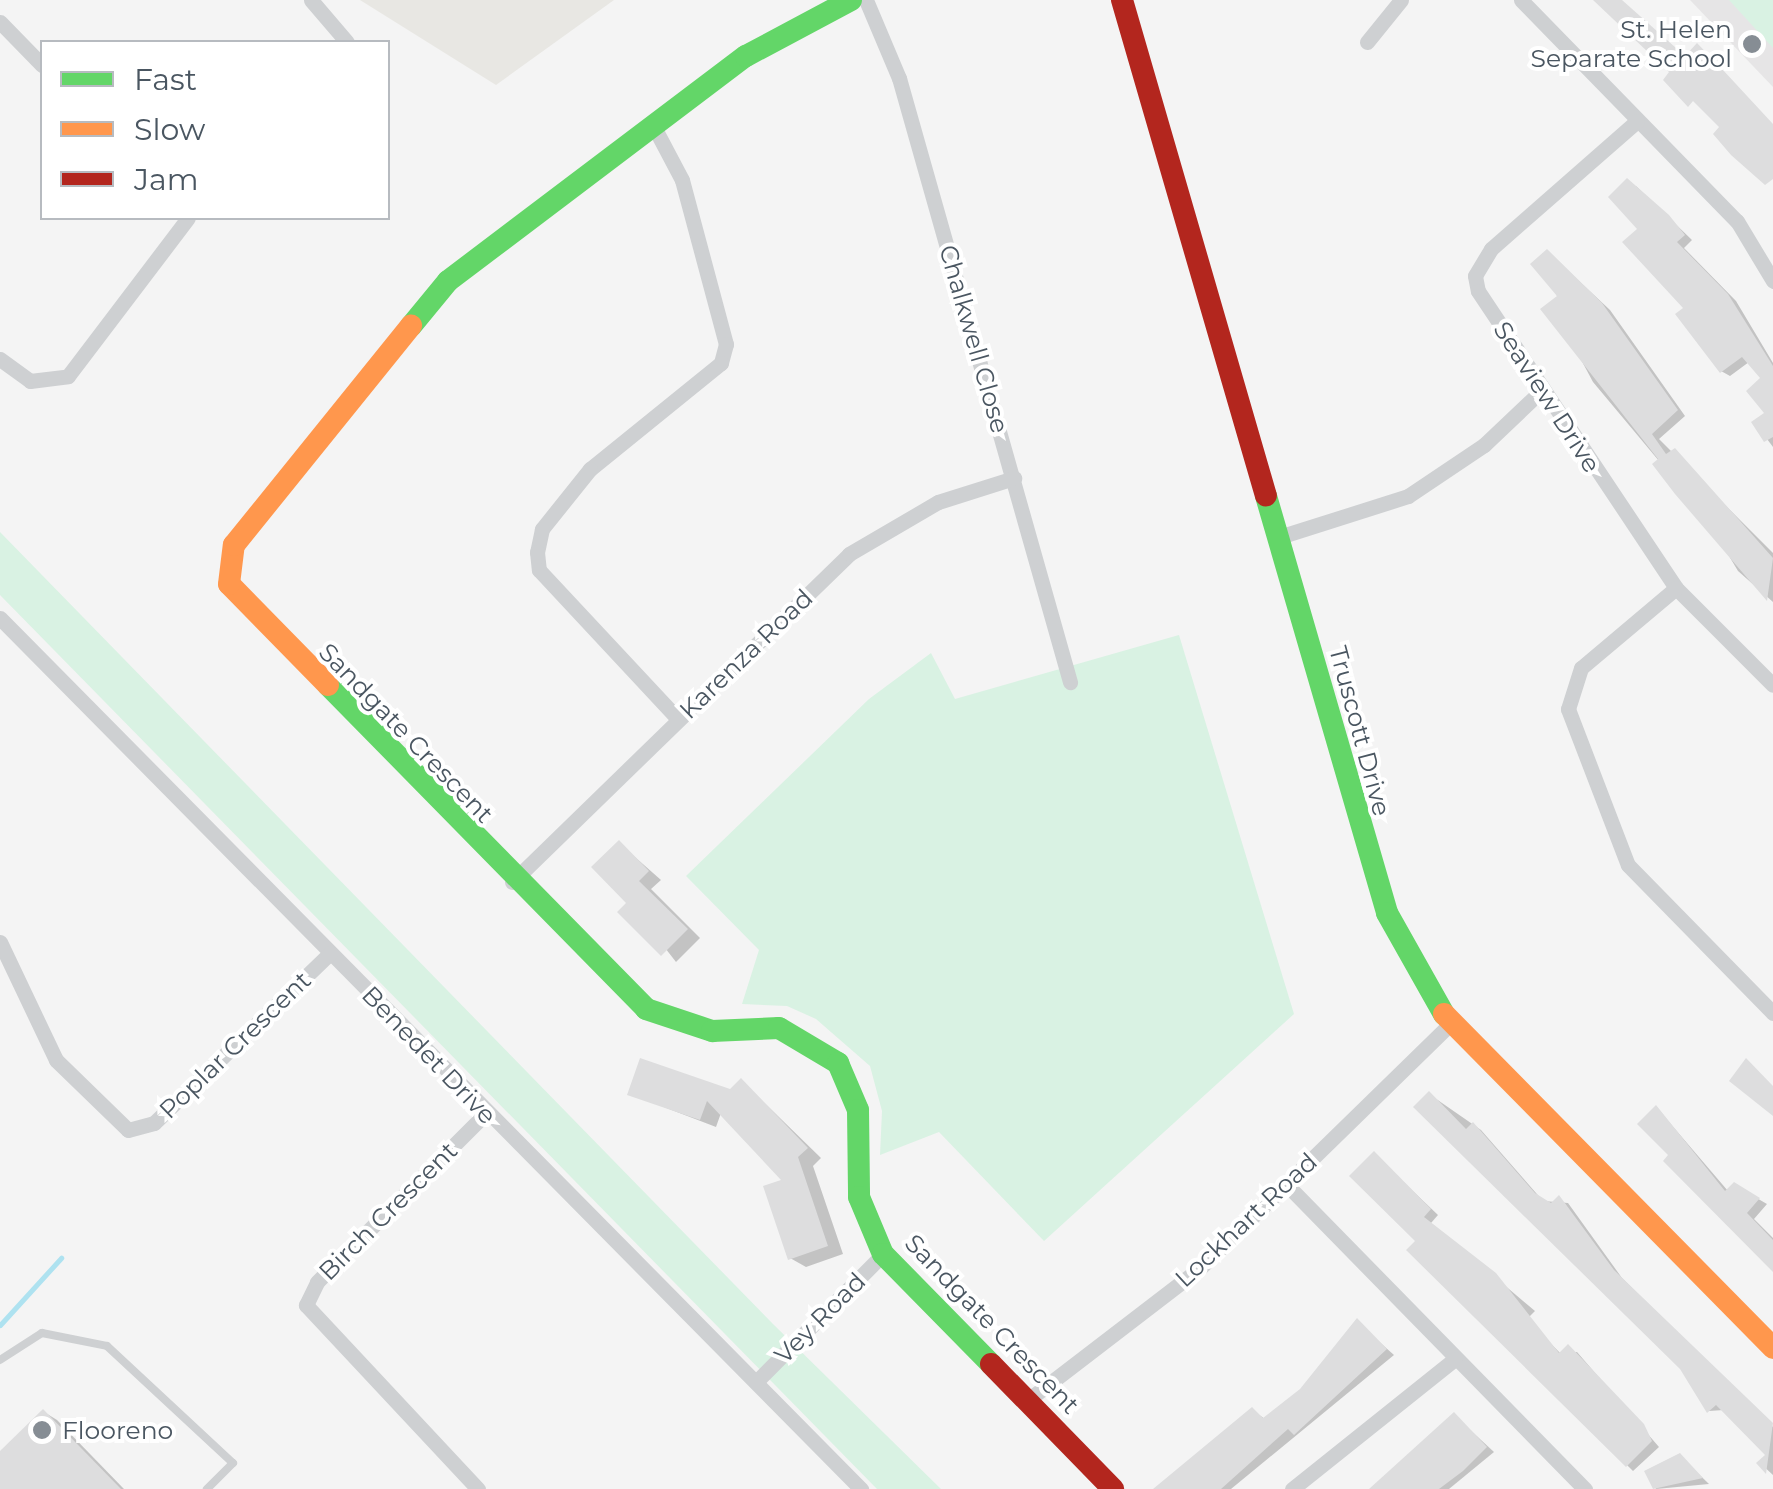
<!DOCTYPE html>
<html>
<head>
<meta charset="utf-8">
<style>
	body { margin:0 }
	#map { position:relative; width:1773px; height:1489px; overflow:hidden; background:#f4f4f4; font-family:Montserrat,sans-serif }
	div>[style] { position:absolute }
	.commercial>* { inset:0; background:#e8e7e3 }
	.education>* { inset:0; background:#e6e5e6 }
	.green>* { inset:0; background:#d9f2e3 }
	.shadow>* { inset:0; background:#0003 }
	.stream>* { height:5px; margin:-2.5px; padding:0 2.5px; transform-origin:2.5px; border-radius:2.5px; background:#aee2f0 }
	.building>* { inset:0; background:#ddddde }
	.lane>* { height:8px; margin:-4px; padding:0 4px; transform-origin:4px; border-radius:4px; background:#ced0d2 }
	.street>* { height:15px; margin:-7.5px; padding:0 7.5px; transform-origin:7.5px; border-radius:7.5px; background:#ced0d2 }
	.fast>* { height:22px; margin:-11px; padding:0 11px; transform-origin:11px; border-radius:11px; background:#63d668 }
	.slow>* { height:22px; margin:-11px; padding:0 11px; transform-origin:11px; border-radius:11px; background:#ff974d }
	.jam>* { height:22px; margin:-11px; padding:0 11px; transform-origin:11px; border-radius:11px; background:#b3261e }
	.dots>* { width:28px; height:28px; translate:-50% -50%; box-sizing:border-box; border:5px solid #fff; border-radius:50% }
	span { translate:-50% -50%; white-space:nowrap; text-align:center; line-height:1.15; -webkit-text-stroke:8px #fff; paint-order:stroke }
	.poi-label { font-size:25px; color:#4a5661 }
	.right { translate:-100% -50%; text-align:right }
	.left { translate:0 -50%; text-align:left }
	.street-label { font-size:25px; color:#4a5661 }
	.legend { position:absolute; left:40px; top:40px; width:350px; height:180px; box-sizing:border-box; background:#fff; border:2px solid #b7bbc0; margin:0; padding:12px 18px; list-style:none; font-size:30px; color:#4a5661 }
	.legend li { display:flex; align-items:center; gap:20px; height:50px }
	.legend b { width:50px; border:2px solid #b7bbc0 }
</style>
</head>
<body>
<div id="map">
	<div class="commercial">
		<div style="clip-path:polygon(360px 0,614px 0,496px 85px)"></div>
	</div>
	<div class="education">
		<div style="clip-path:polygon(1690px 0,1773px 0,1773px 87px)"></div>
	</div>
	<div class="green">
		<div style="clip-path:polygon(1729px 0,1773px 0,1773px 48px)"></div>
		<div style="clip-path:polygon(0 532px,773px 1324px,941px 1489px,877px 1489px,0 595px)"></div>
		<div style="clip-path:polygon(1179px 635px,1294px 1014px,1044px 1241px,939px 1132px,880px 1155px,882px 1111px,870px 1066px,816px 1019px,787px 1006px,742px 1004px,759px 950px,686px 876px,869px 699px,931px 653px,955px 699px)"></div>
	</div>
	<div class="shadow">
		<div style="clip-path:polygon(1636px 186px,1692px 240px,1684px 248px,1736px 301px,1773px 363px,1773px 447px,1755px 423px,1768px 414px,1763px 379px,1749px 362px,1730px 376px,1721px 371px,1641px 229px)"></div>
		<div style="clip-path:polygon(1548px 252px,1610px 310px,1685px 416px,1659px 439px,1773px 553px,1773px 602px,1738px 571px,1705px 516px,1593px 382px,1563px 326px)"></div>
		<div style="clip-path:polygon(619px 843px,661px 880px,651px 889px,700px 938px,676px 962px,630px 903px)"></div>
		<div style="clip-path:polygon(742px 1081px,821px 1158px,813px 1166px,843px 1254px,806px 1267px,790px 1258px,785px 1181px,721px 1113px,716px 1127px,630px 1094px,730px 1092px)"></div>
		<div style="clip-path:polygon(1429px 1094px,1481px 1130px,1543px 1201px,1568px 1203px,1622px 1278px,1773px 1427px,1773px 1475px,1760px 1463px,1768px 1455px,1724px 1410px,1709px 1411px,1682px 1367px)"></div>
		<div style="clip-path:polygon(1657px 1108px,1728px 1191px,1734px 1185px,1767px 1204px,1754px 1219px,1773px 1238px,1773px 1265px)"></div>
		<div style="clip-path:polygon(1374px 1154px,1438px 1215px,1431px 1223px,1535px 1311px,1527px 1319px,1561px 1354px,1577px 1352px,1659px 1447px,1633px 1471px,1410px 1250px,1419px 1241px)"></div>
		<div style="clip-path:polygon(1357px 1322px,1394px 1355px,1231px 1489px,1161px 1489px,1252px 1410px,1265px 1419px,1301px 1391px)"></div>
		<div style="clip-path:polygon(44px 1412px,57px 1420px,124px 1489px,0 1489px,0 1454px)"></div>
		<div style="clip-path:polygon(1454px 1415px,1494px 1452px,1449px 1489px,1373px 1489px)"></div>
		<div style="clip-path:polygon(1680px 1456px,1709px 1484px,1656px 1489px,1647px 1472px)"></div>
	</div>
	<div class="stream">
		<div style="left:0;top:1325px;width:91px;rotate:-47.7deg"></div>
	</div>
	<div class="building">
		<div style="clip-path:polygon(1593px 0,1622px 0,1685px 56px,1697px 43px,1723px 70px,1773px 124px,1773px 179px,1765px 185px,1731px 155px,1713px 134px,1719px 127px,1693px 101px,1688px 107px,1663px 80px,1669px 72px)"></div>
		<div style="clip-path:polygon(1627px 178px,1669px 215px,1685px 235px,1677px 242px,1728px 294px,1773px 366px,1773px 437px,1764px 442px,1751px 422px,1764px 413px,1746px 391px,1760px 378px,1742px 357px,1720px 373px,1675px 314px,1683px 308px,1622px 242px,1637px 229px,1608px 197px)"></div>
		<div style="clip-path:polygon(1547px 249px,1602px 303px,1678px 410px,1652px 434px,1666px 454px,1675px 448px,1773px 558px,1767px 601px,1675px 494px,1652px 464px,1658px 459px,1540px 309px,1557px 296px,1530px 264px)"></div>
		<div style="clip-path:polygon(619px 840px,649px 871px,639px 881px,688px 929px,661px 956px,617px 912px,626px 903px,591px 867px)"></div>
		<div style="clip-path:polygon(640px 1058px,730px 1089px,741px 1078px,808px 1148px,798px 1157px,828px 1246px,788px 1260px,763px 1186px,781px 1180px,707px 1101px,700px 1120px,627px 1095px)"></div>
		<div style="clip-path:polygon(1746px 1058px,1773px 1086px,1773px 1116px,1729px 1081px)"></div>
		<div style="clip-path:polygon(1429px 1091px,1466px 1129px,1473px 1122px,1535px 1193px,1551px 1203px,1559px 1195px,1614px 1270px,1773px 1423px,1766px 1474px,1756px 1463px,1765px 1455px,1716px 1405px,1707px 1413px,1680px 1369px,1413px 1107px)"></div>
		<div style="clip-path:polygon(1656px 1105px,1725px 1191px,1734px 1182px,1760px 1198px,1747px 1213px,1773px 1240px,1773px 1272px,1663px 1161px,1668px 1155px,1637px 1124px)"></div>
		<div style="clip-path:polygon(1374px 1151px,1431px 1209px,1424px 1217px,1496px 1273px,1559px 1353px,1568px 1344px,1644px 1424px,1652px 1441px,1626px 1467px,1406px 1250px,1415px 1241px,1349px 1176px)"></div>
		<div style="clip-path:polygon(1357px 1318px,1387px 1349px,1294px 1435px,1288px 1429px,1221px 1489px,1153px 1489px,1252px 1407px,1263px 1418px,1300px 1389px)"></div>
		<div style="clip-path:polygon(43px 1409px,121px 1489px,0 1489px,0 1451px)"></div>
		<div style="clip-path:polygon(1454px 1412px,1487px 1447px,1463px 1471px,1439px 1489px,1369px 1489px)"></div>
		<div style="clip-path:polygon(1680px 1453px,1703px 1478px,1653px 1489px,1644px 1471px)"></div>
	</div>
	<div class="lane">
		<div style="left:0;top:1360px;width:50px;rotate:-32.7deg"></div>
		<div style="left:42px;top:1333px;width:66px;rotate:11.3deg"></div>
		<div style="left:107px;top:1346px;width:172px;rotate:42.9deg"></div>
		<div style="left:233px;top:1463px;width:37px;rotate:135deg"></div>
	</div>
	<div class="street">
		<div style="left:311px;top:0;width:55px;rotate:49.4deg"></div>
		<div style="left:866px;top:0;width:85px;rotate:67.1deg"></div>
		<div style="left:899px;top:78px;width:628px;rotate:74.19deg"></div>
		<div style="left:1521px;top:0;width:309px;rotate:45.7deg"></div>
		<div style="left:1737px;top:221px;width:70px;rotate:59deg"></div>
		<div style="left:0;top:22px;width:60px;rotate:45.7deg"></div>
		<div style="left:1367px;top:42px;width:54px;rotate:-51deg"></div>
		<div style="left:1637px;top:121px;width:194px;rotate:138.8deg"></div>
		<div style="left:1491px;top:249px;width:31px;rotate:121deg"></div>
		<div style="left:1475px;top:276px;width:15px;rotate:79deg"></div>
		<div style="left:1478px;top:291px;width:357px;rotate:56.3deg"></div>
		<div style="left:1676px;top:588px;width:137px;rotate:45deg"></div>
		<div style="left:653px;top:125px;width:62px;rotate:62.2deg"></div>
		<div style="left:682px;top:180px;width:170px;rotate:75deg"></div>
		<div style="left:726px;top:344px;width:20px;rotate:105deg"></div>
		<div style="left:721px;top:363px;width:169px;rotate:141deg"></div>
		<div style="left:590px;top:469px;width:77px;rotate:128.7deg"></div>
		<div style="left:542px;top:529px;width:24px;rotate:102deg"></div>
		<div style="left:537px;top:552px;width:18px;rotate:84deg"></div>
		<div style="left:539px;top:570px;width:204px;rotate:47deg"></div>
		<div style="left:0;top:359px;width:37px;rotate:36deg"></div>
		<div style="left:30px;top:381px;width:38px;rotate:-7deg"></div>
		<div style="left:68px;top:376px;width:198px;rotate:-52.8deg"></div>
		<div style="left:1279px;top:537px;width:135px;rotate:-17.6deg"></div>
		<div style="left:1408px;top:496px;width:92px;rotate:-33.9deg"></div>
		<div style="left:1484px;top:445px;width:79px;rotate:-43.5deg"></div>
		<div style="left:1676px;top:588px;width:124px;rotate:139.9deg"></div>
		<div style="left:1581px;top:668px;width:43px;rotate:107.6deg"></div>
		<div style="left:1568px;top:709px;width:167px;rotate:69deg"></div>
		<div style="left:1628px;top:865px;width:207px;rotate:45.6deg"></div>
		<div style="left:0;top:618px;width:1225px;rotate:45.33deg"></div>
		<div style="left:512px;top:882px;width:470px;rotate:-44.2deg"></div>
		<div style="left:849px;top:554px;width:103px;rotate:-30.3deg"></div>
		<div style="left:938px;top:502px;width:80px;rotate:-17.5deg"></div>
		<div style="left:0;top:942px;width:131px;rotate:64.6deg"></div>
		<div style="left:56px;top:1060px;width:100px;rotate:44.2deg"></div>
		<div style="left:128px;top:1130px;width:27px;rotate:-15deg"></div>
		<div style="left:154px;top:1123px;width:245px;rotate:-44deg"></div>
		<div style="left:1287px;top:1185px;width:426px;rotate:45.6deg"></div>
		<div style="left:756px;top:1382px;width:180px;rotate:-45.2deg"></div>
		<div style="left:1028px;top:1400px;width:215px;rotate:-37.5deg"></div>
		<div style="left:1199px;top:1269px;width:351px;rotate:-44.3deg"></div>
		<div style="left:478px;top:1489px;width:252px;rotate:-133.1deg"></div>
		<div style="left:306px;top:1305px;width:25px;rotate:-64deg"></div>
		<div style="left:317px;top:1282px;width:239px;rotate:-45deg"></div>
		<div style="left:1292px;top:1489px;width:208px;rotate:-38.6deg"></div>
	</div>
	<div class="fast">
		<div style="left:411px;top:326px;width:58px;rotate:-50.6deg"></div>
		<div style="left:448px;top:281px;width:373px;rotate:-37.1deg"></div>
		<div style="left:746px;top:56px;width:119px;rotate:-28.1deg"></div>
		<div style="left:1266px;top:496px;width:434px;rotate:73.8deg"></div>
		<div style="left:1387px;top:913px;width:116px;rotate:60.6deg"></div>
		<div style="left:328px;top:685px;width:454px;rotate:45.5deg"></div>
		<div style="left:646px;top:1009px;width:70px;rotate:18.4deg"></div>
		<div style="left:712px;top:1031px;width:67px;rotate:-2.6deg"></div>
		<div style="left:779px;top:1028px;width:69px;rotate:30.7deg"></div>
		<div style="left:838px;top:1063px;width:51px;rotate:66.9deg"></div>
		<div style="left:858px;top:1110px;width:87px;rotate:89.3deg"></div>
		<div style="left:859px;top:1197px;width:62px;rotate:67.2deg"></div>
		<div style="left:883px;top:1254px;width:154px;rotate:45.5deg"></div>
	</div>
	<div class="slow">
		<div style="left:328px;top:685px;width:141px;rotate:-134.4deg"></div>
		<div style="left:229px;top:584px;width:39px;rotate:-83deg"></div>
		<div style="left:234px;top:545px;width:282px;rotate:-51.1deg"></div>
		<div style="left:1444px;top:1014px;width:469px;rotate:45.4deg"></div>
	</div>
	<div class="jam">
		<div style="left:1122px;top:0;width:516px;rotate:73.81deg"></div>
		<div style="left:991px;top:1364px;width:175px;rotate:45.7deg"></div>
	</div>
	<div class="dots">
		<div style="left:1752px;top:44px;background:#868d94"></div>
		<div style="left:42px;top:1430px;background:#868d94"></div>
	</div>
	<div class="poi-label">
		<span class="right" style="left:1732px;top:44px">St. Helen<br>Separate School</span>
		<span class="left" style="left:62px;top:1430px">Flooreno</span>
	</div>
	<div class="street-label">
		<span style="left:974px;top:339px;rotate:74deg">Chalkwell Close</span>
		<span style="left:1547px;top:397px;rotate:57deg">Seaview Drive</span>
		<span style="left:746px;top:654px;rotate:-44deg">Karenza Road</span>
		<span style="left:1360px;top:731px;rotate:75deg">Truscott Drive</span>
		<span style="left:406px;top:733px;rotate:46deg">Sandgate Crescent</span>
		<span style="left:235px;top:1045px;rotate:-44deg">Poplar Crescent</span>
		<span style="left:429px;top:1055px;rotate:46deg">Benedet Drive</span>
		<span style="left:388px;top:1211px;rotate:-45deg">Birch Crescent</span>
		<span style="left:1246px;top:1220px;rotate:-43deg">Lockhart Road</span>
		<span style="left:820px;top:1318px;rotate:-45deg">Vey Road</span>
		<span style="left:992px;top:1324px;rotate:46deg">Sandgate Crescent</span>
	</div>
	<ul class="legend">
	<li><b style="height:12px;background:#63d668"></b>Fast</li>
	<li><b style="height:12px;background:#ff974d"></b>Slow</li>
	<li><b style="height:12px;background:#b3261e"></b>Jam</li>
	</ul>
</div>
</body>
</html>
